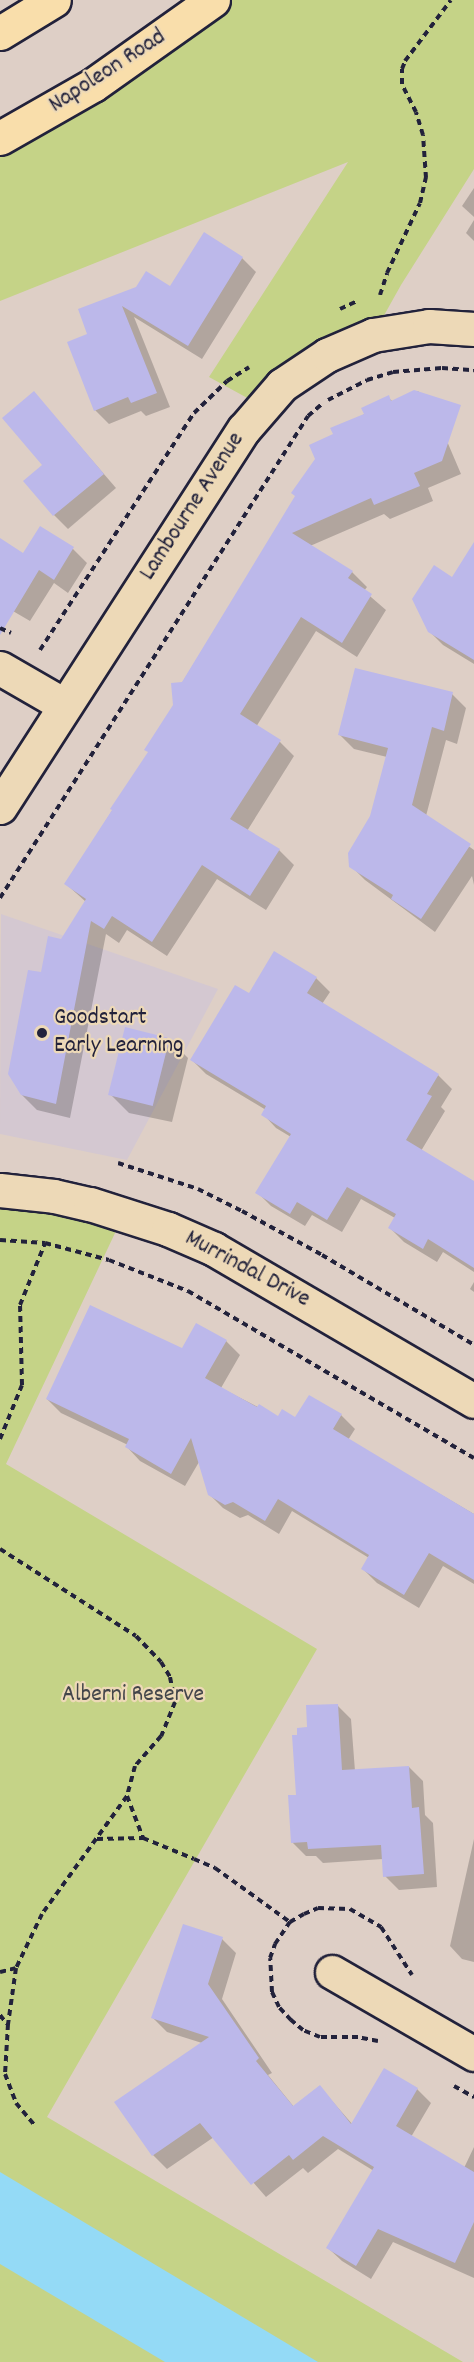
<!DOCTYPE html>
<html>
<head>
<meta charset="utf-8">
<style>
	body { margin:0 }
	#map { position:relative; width:474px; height:2362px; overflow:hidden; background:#decfc6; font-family:Dekko,sans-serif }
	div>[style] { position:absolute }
	.built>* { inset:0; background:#d4c8d1 }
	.green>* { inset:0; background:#c5d387 }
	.water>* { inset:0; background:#94daf6 }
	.shadow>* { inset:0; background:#0003 }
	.building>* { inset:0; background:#bcb8ea; transform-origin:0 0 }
	.path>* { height:4px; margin-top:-2px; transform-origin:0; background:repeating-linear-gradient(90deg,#22223b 0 6px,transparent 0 10.5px) }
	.roads { filter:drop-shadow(2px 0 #22223b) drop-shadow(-2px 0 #22223b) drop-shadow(0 2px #22223b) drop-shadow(0 -2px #22223b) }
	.minor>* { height:33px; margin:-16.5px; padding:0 16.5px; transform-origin:16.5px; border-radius:16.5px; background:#edd9b7 }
	.major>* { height:33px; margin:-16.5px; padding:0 16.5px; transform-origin:16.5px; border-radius:16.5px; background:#f9deab }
	.dots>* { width:16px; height:16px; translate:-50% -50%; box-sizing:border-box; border:3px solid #edd9b7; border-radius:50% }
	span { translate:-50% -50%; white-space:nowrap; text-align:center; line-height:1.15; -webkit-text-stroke:4.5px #edd9b7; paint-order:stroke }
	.street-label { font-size:24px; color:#22223b }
	.poi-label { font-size:24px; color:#22223b }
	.left { translate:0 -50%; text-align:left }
	.park-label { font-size:24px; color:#43454a }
</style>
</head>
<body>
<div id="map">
	<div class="built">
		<div style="clip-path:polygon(1px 914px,218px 989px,127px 1160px,0 1134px)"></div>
	</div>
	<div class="green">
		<div style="clip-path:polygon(213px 0,474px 0,474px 169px,401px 285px,373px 335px,262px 406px,209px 377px,348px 162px,0 301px,0 138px)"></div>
		<div style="clip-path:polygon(0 1190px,124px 1214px,6px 1464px,317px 1649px,47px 2117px,463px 2362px,0 2362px)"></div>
	</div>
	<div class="water">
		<div style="clip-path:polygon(0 2172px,318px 2362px,165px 2362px,0 2264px)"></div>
	</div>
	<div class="shadow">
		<div style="clip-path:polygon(474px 188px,474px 217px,462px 206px)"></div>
		<div style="clip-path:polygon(474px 220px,474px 241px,466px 233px)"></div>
		<div style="clip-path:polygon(204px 234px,242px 258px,256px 272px,202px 359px,134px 317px,170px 407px,146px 416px,141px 411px,109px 424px,95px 410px,89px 335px,80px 310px,170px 288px)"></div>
		<div style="clip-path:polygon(418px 391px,432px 406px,461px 474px,428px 488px,433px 501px,390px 519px,384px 514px,310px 546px,352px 572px,367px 587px,364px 591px,386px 610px,357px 657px,316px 631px,256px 727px,280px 742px,294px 756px,247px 831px,279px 850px,294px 865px,266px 910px,217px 879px,167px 956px,127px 930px,119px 943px,106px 934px,70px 1118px,37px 1110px,22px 1095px,42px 974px,86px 902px,66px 884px,149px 752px,174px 705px,182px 683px,335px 435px,388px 397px,393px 402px)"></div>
		<div style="clip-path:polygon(34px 393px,116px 488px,68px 529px,54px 515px)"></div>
		<div style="clip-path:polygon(0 540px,24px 555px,73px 549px,87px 563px,68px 593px,54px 583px,30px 621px,6px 607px,0 617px)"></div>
		<div style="clip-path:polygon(474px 545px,474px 664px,443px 645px,429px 631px,453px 579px)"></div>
		<div style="clip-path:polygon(452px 694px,466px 708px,457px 744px,446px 740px,426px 816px,474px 850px,474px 885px,472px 876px,435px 932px,365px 880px,351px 866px,371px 817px,387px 757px,354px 749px,340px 735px)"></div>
		<div style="clip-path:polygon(316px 978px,330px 992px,322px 1004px,438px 1075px,452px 1089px,441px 1107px,445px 1111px,421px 1151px,474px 1182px,474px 1272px,443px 1252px,437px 1262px,404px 1242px,390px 1228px,395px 1218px,361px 1199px,342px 1232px,312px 1215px,305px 1226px,271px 1206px,257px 1192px,291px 1137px,276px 1128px,263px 1114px,266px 1110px,206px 1074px,192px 1060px,250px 995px)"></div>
		<div style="clip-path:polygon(126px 1029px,170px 1040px,188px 1058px,172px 1122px,129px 1113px,111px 1095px)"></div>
		<div style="clip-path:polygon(474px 1282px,474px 1292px,470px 1289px)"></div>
		<div style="clip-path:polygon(226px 1341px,240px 1355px,221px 1388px,279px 1418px,341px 1415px,355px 1429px,348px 1440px,474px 1514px,474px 1584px,443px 1566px,419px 1608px,377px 1583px,363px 1569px,369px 1558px,292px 1511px,279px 1534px,248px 1515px,240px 1518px,223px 1508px,209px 1494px,199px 1462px,185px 1486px,140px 1461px,127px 1447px,128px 1445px,61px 1413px,47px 1399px,182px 1350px)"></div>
		<div style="clip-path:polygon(337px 1705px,351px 1719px,355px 1771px,409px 1767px,423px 1781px,425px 1815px,433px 1823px,437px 1887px,399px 1890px,385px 1876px,383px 1859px,323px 1863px,316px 1856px,306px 1856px,292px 1842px,298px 1796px,299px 1736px)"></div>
		<div style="clip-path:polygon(474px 1839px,474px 1962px,462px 1959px,450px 1946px)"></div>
		<div style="clip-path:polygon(222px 1939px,236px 1953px,222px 1999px,272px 2073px,268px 2075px,294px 2107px,320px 2087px,353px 2125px,385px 2071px,417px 2089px,431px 2103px,411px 2137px,464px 2168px,474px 2147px,474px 2278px,393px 2242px,371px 2279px,342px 2261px,328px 2248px,374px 2171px,338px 2149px,308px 2173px,303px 2168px,266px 2197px,214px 2137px,167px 2169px,153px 2155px,202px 2043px,167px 2032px,153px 2018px)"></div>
	</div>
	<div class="building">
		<div style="clip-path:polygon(204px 232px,243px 257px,188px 346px,122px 306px,157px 393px,131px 403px,128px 397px,94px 411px,67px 342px,87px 334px,78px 309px,136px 287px,146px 271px,170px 286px)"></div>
		<div style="clip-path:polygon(414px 390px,461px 405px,442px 461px,414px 473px,420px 486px,374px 505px,371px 498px,292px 533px,353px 571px,348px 578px,372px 594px,342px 643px,301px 617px,240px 714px,281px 740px,230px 819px,280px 849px,250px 896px,202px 865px,152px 942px,112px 916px,104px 929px,91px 921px,56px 1104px,21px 1095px,8px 1074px,28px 970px,41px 972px,48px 936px,61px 939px,86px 899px,64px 884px,112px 810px,110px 809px,148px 752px,144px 750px,173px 705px,171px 683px,182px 682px,295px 496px,291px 493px,315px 459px,309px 445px,333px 434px,330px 428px,364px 414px,361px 408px,389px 395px,391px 401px)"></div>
		<div style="clip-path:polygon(34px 391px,104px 474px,53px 516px,23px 481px,42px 465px,2px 418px)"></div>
		<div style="clip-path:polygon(40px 526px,74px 547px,54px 580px,39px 570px,0 635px,0 538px,23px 553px)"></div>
		<div style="clip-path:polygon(474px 542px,474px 660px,428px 632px,412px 599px,434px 565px,452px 577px)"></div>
		<div style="clip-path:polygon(355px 668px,453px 692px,444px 731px,432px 727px,412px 805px,471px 844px,421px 919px,391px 899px,393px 895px,349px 867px,348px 853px,370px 816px,388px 748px,338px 735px)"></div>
		<div style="clip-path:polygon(274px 951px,317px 977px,307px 993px,439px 1074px,427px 1094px,432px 1096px,406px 1140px,474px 1181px,474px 1268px,428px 1239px,423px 1249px,388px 1228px,396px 1214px,347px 1187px,327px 1220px,297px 1202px,290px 1214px,255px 1193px,291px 1134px,261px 1115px,266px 1106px,190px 1060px,235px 985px,249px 993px)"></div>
		<div style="left:125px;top:1027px;width:46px;height:70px;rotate:14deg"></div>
		<div style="clip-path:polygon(90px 1305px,182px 1348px,196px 1323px,227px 1340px,205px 1378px,257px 1407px,259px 1404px,278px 1416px,282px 1409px,295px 1417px,309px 1395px,342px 1414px,333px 1429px,474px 1514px,474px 1580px,429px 1553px,404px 1595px,361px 1569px,369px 1555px,278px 1499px,265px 1521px,233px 1502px,225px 1505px,208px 1495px,191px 1438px,171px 1474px,125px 1447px,129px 1439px,46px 1399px)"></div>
		<div style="clip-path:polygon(338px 1704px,342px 1770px,409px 1766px,412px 1808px,419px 1807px,424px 1874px,383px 1877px,381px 1845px,308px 1849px,307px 1842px,291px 1843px,288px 1795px,296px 1795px,292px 1735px,297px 1735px,297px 1728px,307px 1727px,306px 1705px)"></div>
		<div style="clip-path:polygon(183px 1924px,223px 1937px,208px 1984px,259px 2058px,256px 2061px,293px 2106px,320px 2085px,351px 2124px,384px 2068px,418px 2088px,396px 2126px,474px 2172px,474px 2222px,455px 2263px,378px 2229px,356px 2266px,326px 2248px,374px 2167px,323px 2136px,293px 2160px,289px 2155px,251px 2185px,200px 2123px,152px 2156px,114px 2102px,209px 2037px,151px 2018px)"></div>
	</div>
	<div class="path">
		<div style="left:380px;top:295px;width:23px;rotate:-72deg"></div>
		<div style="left:387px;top:273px;width:77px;rotate:-64.8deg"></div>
		<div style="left:420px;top:203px;width:26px;rotate:-77deg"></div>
		<div style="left:426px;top:178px;width:43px;rotate:-94deg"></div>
		<div style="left:423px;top:135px;width:24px;rotate:-107deg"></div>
		<div style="left:416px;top:112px;width:31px;rotate:-117deg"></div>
		<div style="left:402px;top:84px;width:15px;rotate:-90deg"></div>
		<div style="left:402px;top:69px;width:9px;rotate:-69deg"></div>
		<div style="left:405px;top:61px;width:76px;rotate:-53deg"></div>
		<div style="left:340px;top:309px;width:19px;rotate:-25deg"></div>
		<div style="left:328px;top:400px;width:44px;rotate:-27.1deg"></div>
		<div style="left:367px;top:380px;width:27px;rotate:-17deg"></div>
		<div style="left:393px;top:372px;width:49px;rotate:-4.7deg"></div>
		<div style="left:442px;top:368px;width:32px;rotate:4deg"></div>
		<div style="left:0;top:628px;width:12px;rotate:24deg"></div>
		<div style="left:40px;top:650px;width:283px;rotate:-57deg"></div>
		<div style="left:194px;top:413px;width:46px;rotate:-44.1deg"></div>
		<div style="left:227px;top:381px;width:26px;rotate:-32deg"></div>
		<div style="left:0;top:898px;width:572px;rotate:-57.42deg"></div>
		<div style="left:308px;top:416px;width:18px;rotate:-41deg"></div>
		<div style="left:118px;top:1163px;width:84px;rotate:18deg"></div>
		<div style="left:198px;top:1189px;width:49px;rotate:26.6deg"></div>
		<div style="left:242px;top:1211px;width:91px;rotate:28.8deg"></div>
		<div style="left:322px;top:1255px;width:177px;rotate:30.6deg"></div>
		<div style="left:0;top:1240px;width:45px;rotate:3.8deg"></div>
		<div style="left:45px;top:1243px;width:66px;rotate:14.9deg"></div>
		<div style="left:109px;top:1260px;width:85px;rotate:21.4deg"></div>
		<div style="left:188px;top:1291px;width:331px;rotate:30.3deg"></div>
		<div style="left:0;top:1439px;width:58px;rotate:-67.8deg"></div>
		<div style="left:22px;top:1385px;width:80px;rotate:-91.4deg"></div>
		<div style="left:20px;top:1305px;width:67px;rotate:-68deg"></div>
		<div style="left:0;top:1549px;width:161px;rotate:32.6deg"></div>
		<div style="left:136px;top:1636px;width:36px;rotate:46deg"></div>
		<div style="left:161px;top:1662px;width:17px;rotate:59deg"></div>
		<div style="left:170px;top:1677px;width:25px;rotate:79deg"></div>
		<div style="left:175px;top:1702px;width:37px;rotate:112deg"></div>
		<div style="left:161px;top:1736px;width:40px;rotate:131deg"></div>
		<div style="left:135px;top:1766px;width:31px;rotate:105deg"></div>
		<div style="left:127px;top:1796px;width:145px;rotate:125.8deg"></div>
		<div style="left:42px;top:1914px;width:60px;rotate:115.7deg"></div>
		<div style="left:16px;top:1968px;width:57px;rotate:98.1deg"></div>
		<div style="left:8px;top:2024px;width:50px;rotate:93.4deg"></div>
		<div style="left:5px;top:2074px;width:31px;rotate:69deg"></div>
		<div style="left:16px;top:2103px;width:30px;rotate:50deg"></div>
		<div style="left:127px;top:1796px;width:45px;rotate:69.1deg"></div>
		<div style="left:97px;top:1839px;width:46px;rotate:-1.2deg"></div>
		<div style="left:143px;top:1838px;width:55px;rotate:22.4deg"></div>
		<div style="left:194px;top:1859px;width:23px;rotate:23deg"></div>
		<div style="left:215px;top:1868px;width:92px;rotate:35.8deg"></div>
		<div style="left:0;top:1972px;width:16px;rotate:-14deg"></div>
		<div style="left:0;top:2015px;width:11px;rotate:52deg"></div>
		<div style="left:378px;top:2041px;width:20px;rotate:-169deg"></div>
		<div style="left:358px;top:2037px;width:38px;rotate:180deg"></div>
		<div style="left:320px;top:2037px;width:18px;rotate:-158deg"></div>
		<div style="left:303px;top:2030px;width:16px;rotate:-140deg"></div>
		<div style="left:291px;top:2020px;width:18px;rotate:-133deg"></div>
		<div style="left:279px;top:2007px;width:17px;rotate:-115deg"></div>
		<div style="left:272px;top:1992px;width:34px;rotate:-93deg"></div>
		<div style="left:270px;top:1958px;width:15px;rotate:-70deg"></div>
		<div style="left:275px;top:1944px;width:27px;rotate:-56deg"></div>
		<div style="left:290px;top:1922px;width:16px;rotate:-30deg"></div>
		<div style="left:304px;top:1914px;width:15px;rotate:-23deg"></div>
		<div style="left:318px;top:1908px;width:32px;rotate:2deg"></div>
		<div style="left:350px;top:1909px;width:36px;rotate:30deg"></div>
		<div style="left:381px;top:1927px;width:57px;rotate:57.1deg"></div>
		<div style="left:454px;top:2086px;width:23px;rotate:29deg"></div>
	</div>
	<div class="roads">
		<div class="minor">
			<div style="left:0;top:668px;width:74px;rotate:30deg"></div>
			<div style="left:0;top:807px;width:450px;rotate:-57.2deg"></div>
			<div style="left:244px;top:429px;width:58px;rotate:-49.2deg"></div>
			<div style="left:282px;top:385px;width:54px;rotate:-33.7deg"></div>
			<div style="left:327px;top:355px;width:50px;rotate:-23.5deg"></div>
			<div style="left:373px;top:335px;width:57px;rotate:-9.1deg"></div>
			<div style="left:429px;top:326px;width:45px;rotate:3.8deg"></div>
			<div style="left:0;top:1190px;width:54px;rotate:6.3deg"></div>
			<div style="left:54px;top:1196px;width:37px;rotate:13deg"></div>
			<div style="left:90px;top:1204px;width:82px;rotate:17.8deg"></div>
			<div style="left:168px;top:1229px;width:50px;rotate:23.5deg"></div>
			<div style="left:214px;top:1249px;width:301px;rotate:30.3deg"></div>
			<div style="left:332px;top:1972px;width:164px;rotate:30deg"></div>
		</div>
		<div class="major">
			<div style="left:0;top:33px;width:63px;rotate:-31.4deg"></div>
			<div style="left:0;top:138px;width:107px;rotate:-29.7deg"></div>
			<div style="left:93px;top:85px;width:147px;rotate:-35.3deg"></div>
		</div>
	</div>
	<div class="dots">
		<div style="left:42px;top:1033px;background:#22223b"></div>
	</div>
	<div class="street-label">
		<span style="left:108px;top:72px;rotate:-33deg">Napoleon Road</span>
		<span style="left:193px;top:507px;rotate:-57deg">Lambourne Avenue</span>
		<span style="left:247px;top:1270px;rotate:28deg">Murrindal Drive</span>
	</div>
	<div class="poi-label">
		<span class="left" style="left:54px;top:1033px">Goodstart<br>Early Learning</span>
	</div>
	<div class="park-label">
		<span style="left:133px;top:1696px">Alberni Reserve</span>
	</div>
</div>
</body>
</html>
